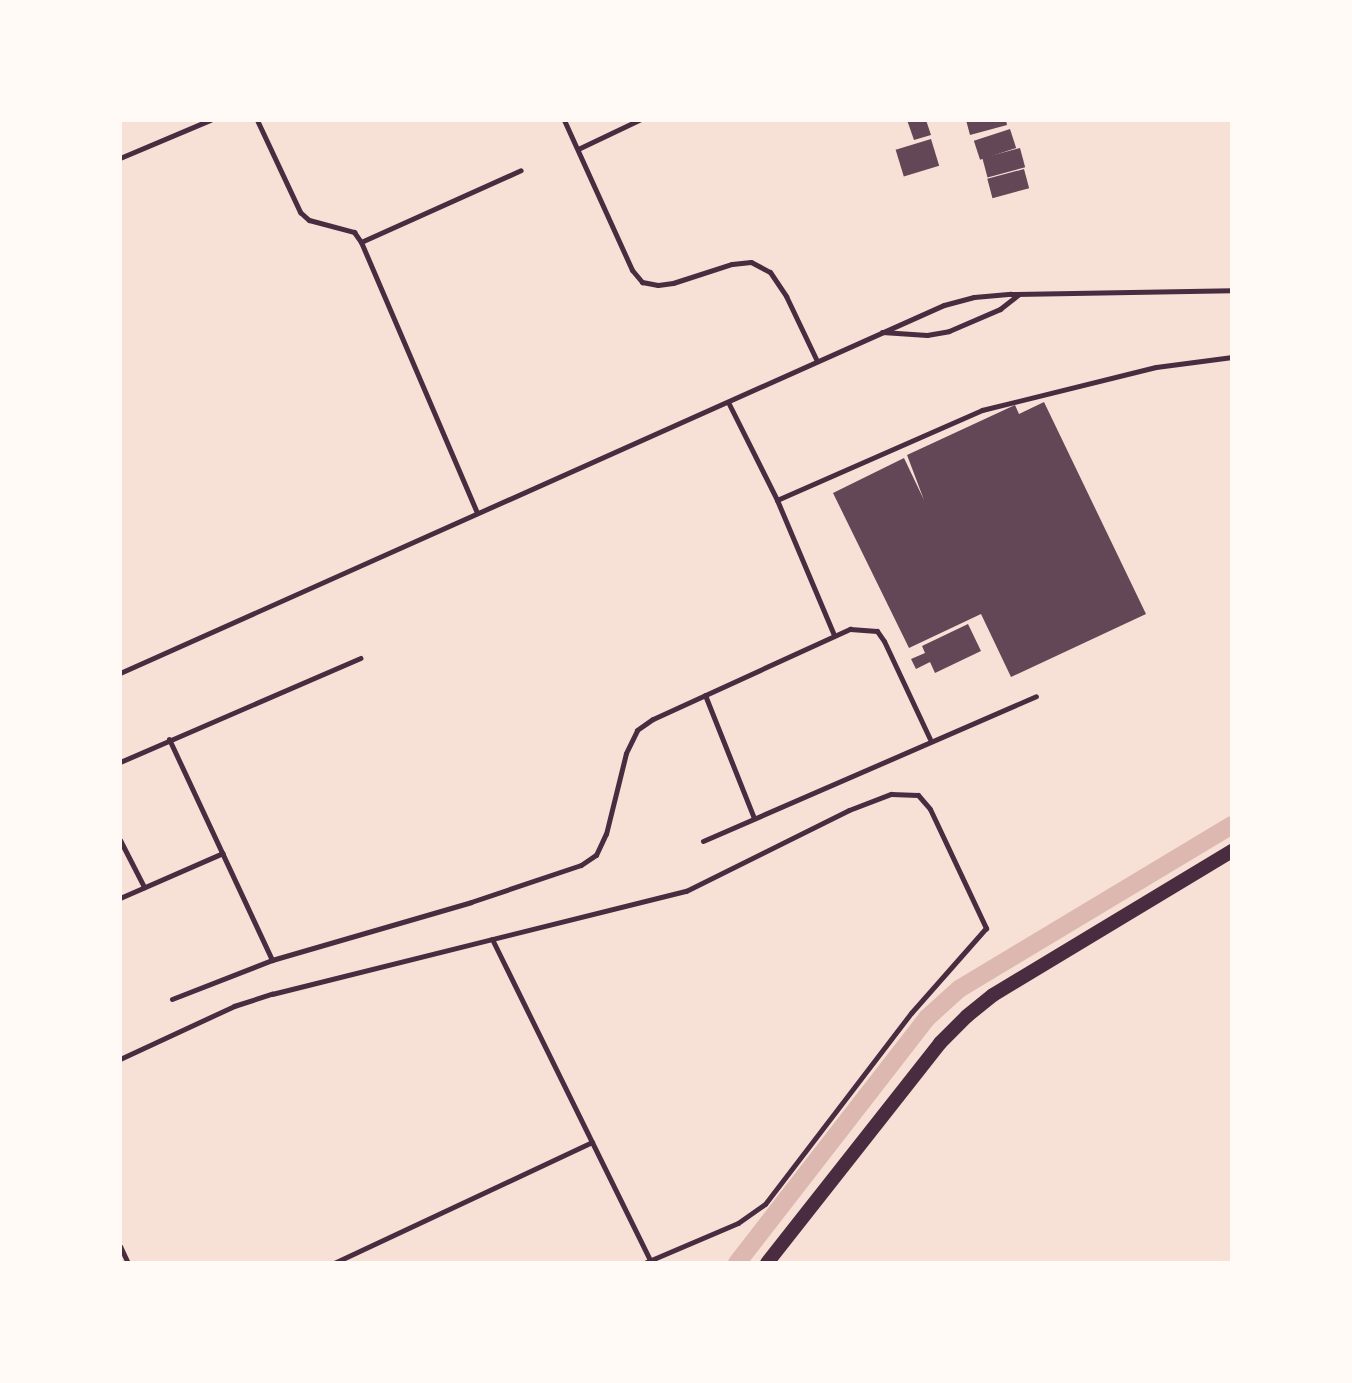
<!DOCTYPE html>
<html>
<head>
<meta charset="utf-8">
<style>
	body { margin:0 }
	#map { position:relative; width:1352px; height:1383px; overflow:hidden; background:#f7e1d7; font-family:Jost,sans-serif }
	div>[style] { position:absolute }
	.canal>* { height:18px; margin:-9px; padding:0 9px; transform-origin:9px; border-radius:9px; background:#dcb8b0 }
	.building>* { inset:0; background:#644757; transform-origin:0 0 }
	.service>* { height:5px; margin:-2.5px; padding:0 2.5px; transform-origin:2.5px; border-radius:2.5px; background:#4a2c40 }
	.secondary>* { height:14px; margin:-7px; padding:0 7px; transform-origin:7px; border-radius:7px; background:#4a2c40 }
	span { translate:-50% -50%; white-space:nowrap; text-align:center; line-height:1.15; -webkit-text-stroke:8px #fffaf5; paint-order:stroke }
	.frame { position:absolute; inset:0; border:122px solid #fffaf5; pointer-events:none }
</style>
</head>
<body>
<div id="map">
	<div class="canal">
		<div style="left:737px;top:1263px;width:310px;rotate:-52.2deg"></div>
		<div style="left:927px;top:1018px;width:43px;rotate:-42.2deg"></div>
		<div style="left:959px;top:989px;width:318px;rotate:-31deg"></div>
	</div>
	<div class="building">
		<div style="clip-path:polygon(907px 120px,926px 120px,931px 135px,914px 140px)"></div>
		<div style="clip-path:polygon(966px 120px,1006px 120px,1007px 125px,970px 135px)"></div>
		<div style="left:1010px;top:129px;width:20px;height:38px;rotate:72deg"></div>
		<div style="left:931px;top:139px;width:28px;height:37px;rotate:73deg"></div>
		<div style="left:1020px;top:148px;width:20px;height:39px;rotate:75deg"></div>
		<div style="left:1024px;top:169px;width:20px;height:38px;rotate:75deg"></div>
		<div style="clip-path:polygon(1044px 402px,1146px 614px,1011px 677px,981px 614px,909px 648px,833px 493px,904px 458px,924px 500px,907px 455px,1015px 405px,1019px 414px)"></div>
		<div style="clip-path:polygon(968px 624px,981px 651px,935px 673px,930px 662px,916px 669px,911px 659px,925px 653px,922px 646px)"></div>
	</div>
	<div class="service">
		<div style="left:257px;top:120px;width:102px;rotate:64.9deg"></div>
		<div style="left:300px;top:212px;width:12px;rotate:42deg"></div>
		<div style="left:309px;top:220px;width:47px;rotate:14.9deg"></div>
		<div style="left:354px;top:232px;width:12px;rotate:55deg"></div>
		<div style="left:361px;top:242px;width:294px;rotate:66.8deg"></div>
		<div style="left:564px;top:120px;width:165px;rotate:65.6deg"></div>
		<div style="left:632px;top:270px;width:16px;rotate:50deg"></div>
		<div style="left:642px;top:282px;width:16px;rotate:11deg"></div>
		<div style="left:658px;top:285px;width:15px;rotate:-8deg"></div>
		<div style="left:673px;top:283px;width:62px;rotate:-17.9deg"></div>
		<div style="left:732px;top:264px;width:19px;rotate:-6deg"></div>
		<div style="left:751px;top:262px;width:21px;rotate:28deg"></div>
		<div style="left:770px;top:272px;width:29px;rotate:56deg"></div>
		<div style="left:786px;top:296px;width:72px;rotate:64.5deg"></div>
		<div style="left:578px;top:149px;width:68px;rotate:-25.4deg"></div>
		<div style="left:120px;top:158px;width:98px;rotate:-22.9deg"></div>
		<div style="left:361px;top:242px;width:175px;rotate:-24.2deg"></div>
		<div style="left:882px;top:332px;width:45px;rotate:3.8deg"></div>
		<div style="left:927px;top:335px;width:22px;rotate:-10deg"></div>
		<div style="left:949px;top:331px;width:56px;rotate:-23.3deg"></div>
		<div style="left:1000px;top:309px;width:23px;rotate:-38deg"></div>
		<div style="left:728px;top:402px;width:110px;rotate:63.4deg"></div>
		<div style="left:777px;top:500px;width:224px;rotate:-23.7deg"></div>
		<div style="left:982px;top:410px;width:179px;rotate:-13.9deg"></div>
		<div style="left:1156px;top:367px;width:77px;rotate:-7.5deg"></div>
		<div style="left:777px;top:500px;width:147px;rotate:67.1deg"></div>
		<div style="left:120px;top:673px;width:902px;rotate:-24.07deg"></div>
		<div style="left:944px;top:305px;width:31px;rotate:-15deg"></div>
		<div style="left:974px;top:297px;width:37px;rotate:-5deg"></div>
		<div style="left:1011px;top:294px;width:221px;rotate:-1deg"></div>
		<div style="left:705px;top:695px;width:132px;rotate:68.3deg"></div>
		<div style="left:169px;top:739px;width:244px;rotate:65deg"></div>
		<div style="left:272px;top:960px;width:207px;rotate:-16.2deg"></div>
		<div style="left:471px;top:902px;width:116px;rotate:-18.6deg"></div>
		<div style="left:581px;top:865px;width:18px;rotate:-34deg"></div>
		<div style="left:596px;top:855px;width:23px;rotate:-65deg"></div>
		<div style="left:606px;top:834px;width:83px;rotate:-76.1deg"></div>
		<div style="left:626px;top:753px;width:25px;rotate:-64deg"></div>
		<div style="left:637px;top:730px;width:19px;rotate:-35deg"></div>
		<div style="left:653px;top:719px;width:217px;rotate:-24.6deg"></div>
		<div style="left:850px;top:629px;width:27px;rotate:4deg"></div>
		<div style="left:877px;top:631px;width:12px;rotate:55deg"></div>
		<div style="left:884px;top:641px;width:108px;rotate:64.9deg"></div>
		<div style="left:120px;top:762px;width:262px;rotate:-23.4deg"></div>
		<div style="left:120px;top:840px;width:53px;rotate:62.9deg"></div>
		<div style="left:703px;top:841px;width:363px;rotate:-23.5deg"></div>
		<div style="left:120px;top:898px;width:112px;rotate:-23.6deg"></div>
		<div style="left:492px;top:939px;width:358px;rotate:63.8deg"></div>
		<div style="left:172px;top:999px;width:107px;rotate:-21.3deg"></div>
		<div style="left:120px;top:1059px;width:126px;rotate:-24.9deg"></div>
		<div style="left:234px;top:1006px;width:40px;rotate:-18deg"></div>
		<div style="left:272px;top:994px;width:427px;rotate:-14deg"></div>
		<div style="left:686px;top:891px;width:182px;rotate:-26.4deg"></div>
		<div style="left:849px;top:810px;width:45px;rotate:-20.9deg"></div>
		<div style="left:891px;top:794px;width:27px;rotate:2deg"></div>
		<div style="left:918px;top:795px;width:18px;rotate:49deg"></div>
		<div style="left:930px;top:809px;width:132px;rotate:64.8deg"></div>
		<div style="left:986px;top:928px;width:113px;rotate:131.4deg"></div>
		<div style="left:911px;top:1013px;width:240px;rotate:127.4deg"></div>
		<div style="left:765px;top:1204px;width:33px;rotate:145deg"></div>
		<div style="left:738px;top:1223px;width:102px;rotate:156.9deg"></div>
		<div style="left:120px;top:1246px;width:19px;rotate:65deg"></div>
		<div style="left:334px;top:1263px;width:285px;rotate:-25.1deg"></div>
	</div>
	<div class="secondary">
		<div style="left:767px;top:1263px;width:280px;rotate:-51.8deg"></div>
		<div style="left:940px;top:1043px;width:38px;rotate:-45deg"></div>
		<div style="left:967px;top:1016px;width:33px;rotate:-39deg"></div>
		<div style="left:993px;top:995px;width:279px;rotate:-31.1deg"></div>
	</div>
	<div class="frame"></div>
</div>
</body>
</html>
